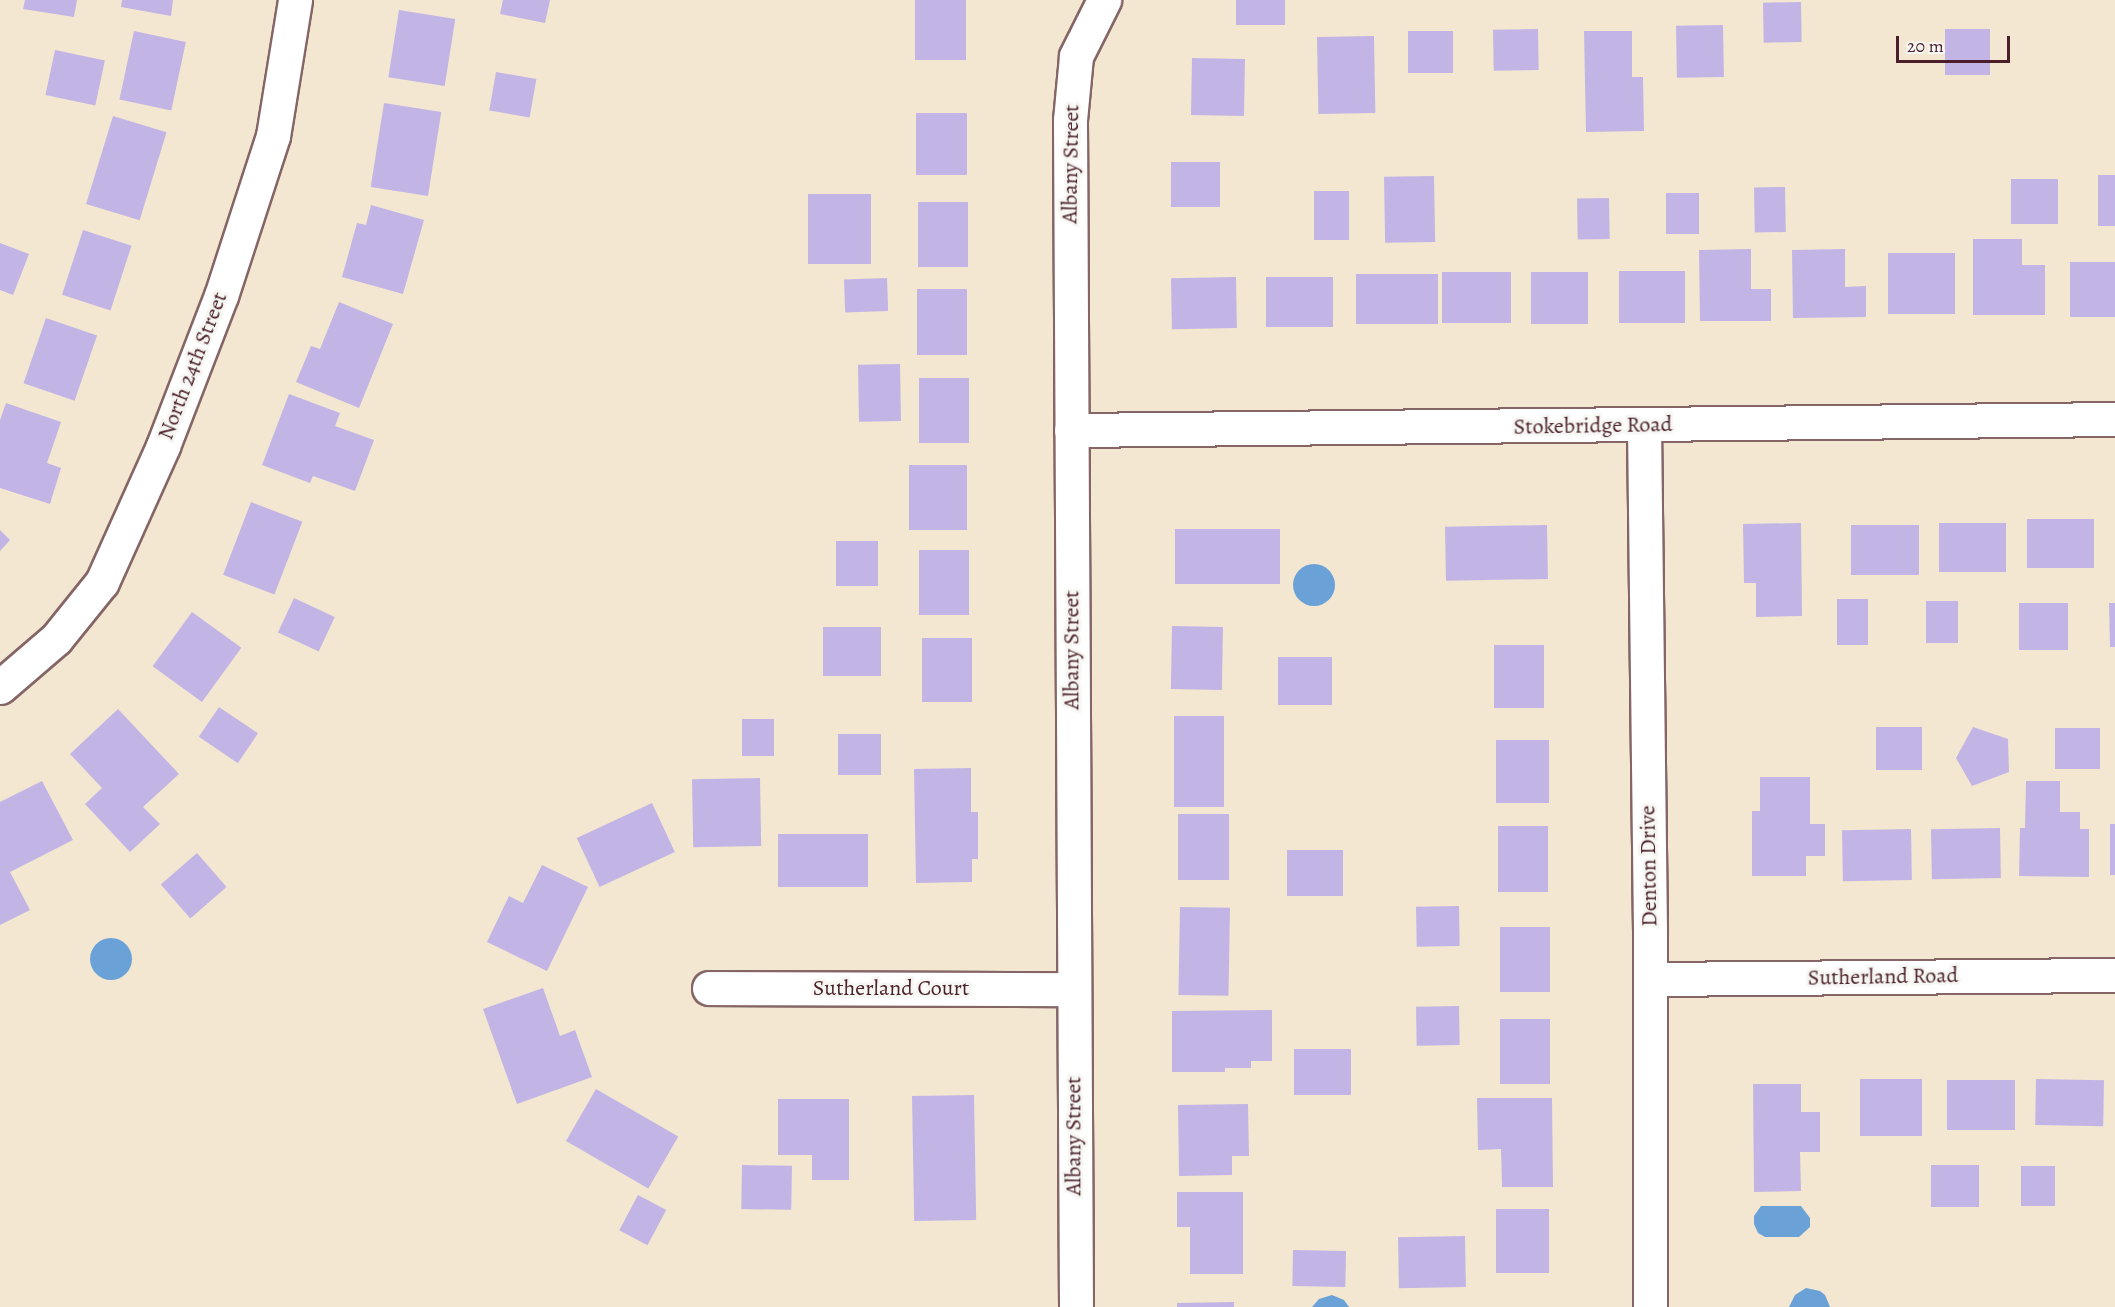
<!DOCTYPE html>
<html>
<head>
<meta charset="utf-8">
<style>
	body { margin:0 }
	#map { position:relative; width:2115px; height:1307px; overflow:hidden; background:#f3e7d2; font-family:Alegreya,serif }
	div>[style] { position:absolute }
	.water>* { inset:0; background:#6aa2d8 }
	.round { border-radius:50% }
	.building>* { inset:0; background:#c2b5e5; transform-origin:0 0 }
	.roads { filter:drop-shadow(2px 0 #856565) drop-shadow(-2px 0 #856565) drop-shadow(0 2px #856565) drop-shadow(0 -2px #856565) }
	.minor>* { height:33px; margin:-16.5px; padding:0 16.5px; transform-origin:16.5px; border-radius:16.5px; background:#fff }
	.tertiary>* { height:33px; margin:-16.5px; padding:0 16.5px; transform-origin:16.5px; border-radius:16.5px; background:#fff }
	span { translate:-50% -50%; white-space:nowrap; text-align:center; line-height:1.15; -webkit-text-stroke:6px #f6f6f2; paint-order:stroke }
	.street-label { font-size:22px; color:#4a1f2b }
	.scale { position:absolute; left:1896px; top:36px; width:114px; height:27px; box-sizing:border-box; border:3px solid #4a1f2b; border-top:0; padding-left:8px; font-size:18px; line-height:21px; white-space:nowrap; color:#4a1f2b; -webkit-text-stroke:4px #f6f6f2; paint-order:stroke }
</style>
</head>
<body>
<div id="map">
	<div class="water">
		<div class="round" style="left:1293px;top:564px;width:42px;height:42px"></div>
		<div class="round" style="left:90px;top:938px;width:42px;height:42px"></div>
		<div style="clip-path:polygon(1761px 1206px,1801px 1206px,1810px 1218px,1810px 1227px,1799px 1237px,1765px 1237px,1758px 1233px,1754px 1224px,1754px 1216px)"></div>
		<div style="clip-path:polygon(1806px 1288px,1820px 1291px,1825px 1295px,1830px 1307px,1789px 1307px,1795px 1295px)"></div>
		<div style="clip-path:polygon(1332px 1295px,1344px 1300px,1349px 1307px,1312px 1307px,1319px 1299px)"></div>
	</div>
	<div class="building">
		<div style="clip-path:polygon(25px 0,77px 0,74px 17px,23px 9px)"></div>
		<div style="clip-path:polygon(122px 0,173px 0,171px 16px,121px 7px)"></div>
		<div style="clip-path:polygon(503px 0,550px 0,545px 23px,500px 14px)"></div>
		<div style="left:915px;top:0;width:51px;height:60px"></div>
		<div style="left:1236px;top:0;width:49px;height:25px"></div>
		<div style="left:1801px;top:2px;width:40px;height:38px;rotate:89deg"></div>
		<div style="left:399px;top:10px;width:57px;height:68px;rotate:9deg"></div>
		<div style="left:1723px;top:25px;width:52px;height:47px;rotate:89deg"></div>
		<div style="left:1538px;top:29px;width:41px;height:45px;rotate:89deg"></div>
		<div style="left:1945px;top:29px;width:45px;height:46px"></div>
		<div style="left:134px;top:31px;width:53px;height:70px;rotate:12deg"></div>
		<div style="left:1408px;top:31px;width:45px;height:42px"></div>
		<div style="clip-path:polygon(1584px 31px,1632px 31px,1632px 77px,1643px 77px,1644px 131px,1586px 132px)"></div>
		<div style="left:1374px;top:36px;width:77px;height:57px;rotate:89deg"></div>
		<div style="left:55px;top:50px;width:51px;height:46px;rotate:12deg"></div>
		<div style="left:1192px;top:58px;width:53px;height:57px;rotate:1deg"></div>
		<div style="left:496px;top:72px;width:41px;height:39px;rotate:10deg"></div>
		<div style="left:384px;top:103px;width:58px;height:85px;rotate:9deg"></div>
		<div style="left:916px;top:113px;width:51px;height:62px"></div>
		<div style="left:113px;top:116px;width:56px;height:92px;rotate:17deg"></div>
		<div style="left:1171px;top:162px;width:49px;height:45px"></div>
		<div style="left:2115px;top:175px;width:51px;height:17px;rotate:90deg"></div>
		<div style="left:1434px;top:176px;width:66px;height:50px;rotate:89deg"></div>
		<div style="left:2011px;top:179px;width:47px;height:45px"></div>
		<div style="left:1785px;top:187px;width:45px;height:31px;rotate:89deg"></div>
		<div style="left:1314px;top:191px;width:35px;height:49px"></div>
		<div style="left:1666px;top:193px;width:33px;height:41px"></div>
		<div style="left:808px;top:194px;width:63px;height:70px"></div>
		<div style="left:1609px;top:198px;width:41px;height:32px;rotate:89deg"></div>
		<div style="left:918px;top:202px;width:50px;height:65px"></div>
		<div style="clip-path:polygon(371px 205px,424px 220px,403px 294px,342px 277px,357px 223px,366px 225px)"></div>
		<div style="left:83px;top:230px;width:51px;height:68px;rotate:18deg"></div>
		<div style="clip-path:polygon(1973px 239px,2022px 239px,2022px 265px,2045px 265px,2045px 315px,1973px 315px)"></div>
		<div style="clip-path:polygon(0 243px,29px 254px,13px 295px,0 290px)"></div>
		<div style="clip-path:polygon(1751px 249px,1751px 289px,1771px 289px,1771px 321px,1700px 321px,1699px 250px)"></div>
		<div style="clip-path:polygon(1845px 249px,1845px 287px,1866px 286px,1866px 317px,1793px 318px,1792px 250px)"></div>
		<div style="left:1888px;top:253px;width:67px;height:61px"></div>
		<div style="left:2070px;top:262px;width:45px;height:55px"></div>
		<div style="left:1685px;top:271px;width:52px;height:66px;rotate:90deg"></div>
		<div style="left:1511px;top:272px;width:51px;height:69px;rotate:90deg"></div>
		<div style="left:1531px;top:272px;width:57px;height:52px"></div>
		<div style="left:1356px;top:274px;width:82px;height:50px"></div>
		<div style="left:1236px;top:277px;width:51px;height:65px;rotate:89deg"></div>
		<div style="left:1266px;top:277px;width:67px;height:50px"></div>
		<div style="left:887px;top:278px;width:33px;height:43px;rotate:88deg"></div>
		<div style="left:917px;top:289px;width:50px;height:66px"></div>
		<div style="clip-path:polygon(339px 302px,393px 324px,359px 408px,296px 382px,311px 346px,320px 349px)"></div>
		<div style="left:46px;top:318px;width:54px;height:69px;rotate:19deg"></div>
		<div style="left:900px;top:364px;width:57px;height:42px;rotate:89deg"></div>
		<div style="left:919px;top:378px;width:50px;height:65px"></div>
		<div style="clip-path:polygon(289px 394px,340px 413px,335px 426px,374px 440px,355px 491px,313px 476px,310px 483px,262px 465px)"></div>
		<div style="clip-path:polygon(6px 403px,61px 422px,47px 463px,61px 468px,50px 504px,0 488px,0 420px)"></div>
		<div style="left:909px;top:465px;width:58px;height:65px"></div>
		<div style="left:251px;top:502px;width:55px;height:78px;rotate:21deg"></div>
		<div style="left:2027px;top:519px;width:67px;height:49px"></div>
		<div style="clip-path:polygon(1801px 523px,1802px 616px,1756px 617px,1756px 583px,1744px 583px,1743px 524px)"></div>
		<div style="left:1939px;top:523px;width:67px;height:49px"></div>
		<div style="left:1547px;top:525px;width:54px;height:102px;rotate:89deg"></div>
		<div style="left:1851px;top:525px;width:68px;height:50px"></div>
		<div style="left:1280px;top:529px;width:55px;height:105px;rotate:90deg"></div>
		<div style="clip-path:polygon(0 530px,10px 540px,0 551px)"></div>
		<div style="left:836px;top:541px;width:42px;height:45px"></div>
		<div style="left:919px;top:550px;width:50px;height:65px"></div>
		<div style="left:294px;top:598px;width:45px;height:38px;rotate:25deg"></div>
		<div style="left:1837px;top:599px;width:31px;height:46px"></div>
		<div style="left:1926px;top:601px;width:32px;height:42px"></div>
		<div style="left:2019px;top:603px;width:49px;height:47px"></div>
		<div style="clip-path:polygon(2109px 603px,2115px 603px,2115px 647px,2110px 647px)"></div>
		<div style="left:192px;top:612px;width:61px;height:67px;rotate:36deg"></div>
		<div style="left:1172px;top:626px;width:51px;height:63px;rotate:1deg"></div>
		<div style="left:823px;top:627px;width:58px;height:49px"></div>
		<div style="left:922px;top:638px;width:50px;height:64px"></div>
		<div style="left:1494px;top:645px;width:50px;height:63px"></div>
		<div style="left:1278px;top:657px;width:54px;height:48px"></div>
		<div style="left:219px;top:707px;width:47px;height:36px;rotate:34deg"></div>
		<div style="clip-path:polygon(118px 709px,179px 774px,143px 807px,160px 824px,130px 852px,85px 804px,102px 788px,70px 754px)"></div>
		<div style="left:1174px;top:716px;width:50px;height:91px"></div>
		<div style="left:742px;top:719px;width:32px;height:37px"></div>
		<div style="left:1922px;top:727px;width:43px;height:46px;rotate:90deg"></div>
		<div style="clip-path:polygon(1973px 727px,2008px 739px,2009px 772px,1972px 786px,1956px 758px)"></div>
		<div style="left:2055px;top:728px;width:45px;height:41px"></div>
		<div style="left:838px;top:734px;width:43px;height:41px"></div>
		<div style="left:1496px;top:740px;width:53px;height:63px"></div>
		<div style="clip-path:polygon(971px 768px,971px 812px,978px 812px,978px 859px,972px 859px,972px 882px,916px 883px,914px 769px)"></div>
		<div style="clip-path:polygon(1760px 777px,1810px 777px,1810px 824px,1825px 824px,1825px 856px,1806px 856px,1806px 876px,1752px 876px,1752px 811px,1760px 811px)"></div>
		<div style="left:760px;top:778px;width:68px;height:68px;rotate:89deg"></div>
		<div style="clip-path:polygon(42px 781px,73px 840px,10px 872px,30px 910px,0 925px,0 802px)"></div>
		<div style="clip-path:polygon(2026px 781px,2060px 781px,2060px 812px,2080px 812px,2080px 829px,2089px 829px,2089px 877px,2019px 876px,2020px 828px,2025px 828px)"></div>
		<div style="left:652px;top:803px;width:54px;height:83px;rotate:65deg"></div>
		<div style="left:1178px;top:814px;width:51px;height:66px"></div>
		<div style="left:2110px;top:824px;width:5px;height:51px"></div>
		<div style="left:1498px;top:826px;width:50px;height:66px"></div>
		<div style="left:2000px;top:828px;width:50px;height:69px;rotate:89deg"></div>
		<div style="left:1911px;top:829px;width:51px;height:69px;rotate:89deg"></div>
		<div style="left:778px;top:834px;width:90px;height:53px"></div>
		<div style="left:1287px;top:850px;width:56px;height:46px"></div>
		<div style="left:197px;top:853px;width:45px;height:48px;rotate:49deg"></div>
		<div style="clip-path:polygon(542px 865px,588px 887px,547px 971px,487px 942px,509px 896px,523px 903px)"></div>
		<div style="left:1459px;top:906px;width:40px;height:43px;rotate:89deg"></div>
		<div style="left:1180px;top:907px;width:50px;height:88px;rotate:1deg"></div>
		<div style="left:1500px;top:927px;width:50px;height:65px"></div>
		<div style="clip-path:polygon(543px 988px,560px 1036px,575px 1030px,592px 1077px,517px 1104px,483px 1009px)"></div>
		<div style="left:1459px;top:1006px;width:39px;height:43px;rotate:89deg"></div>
		<div style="clip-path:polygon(1272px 1010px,1272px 1061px,1251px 1061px,1251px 1068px,1225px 1068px,1225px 1072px,1172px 1072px,1172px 1011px)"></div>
		<div style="left:1500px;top:1019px;width:50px;height:65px"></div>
		<div style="left:1294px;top:1049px;width:57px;height:46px"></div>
		<div style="left:1860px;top:1079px;width:62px;height:57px"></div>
		<div style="left:2036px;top:1079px;width:68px;height:46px;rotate:1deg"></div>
		<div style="left:1947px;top:1080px;width:68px;height:50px"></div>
		<div style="clip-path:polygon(1753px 1084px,1801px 1084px,1801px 1112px,1820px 1112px,1820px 1152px,1800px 1152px,1801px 1191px,1754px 1192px)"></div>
		<div style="left:596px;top:1089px;width:95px;height:60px;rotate:30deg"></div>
		<div style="left:974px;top:1095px;width:125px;height:62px;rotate:89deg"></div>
		<div style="clip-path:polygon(1477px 1098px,1552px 1098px,1553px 1187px,1502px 1187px,1501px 1149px,1478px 1150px)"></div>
		<div style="clip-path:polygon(778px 1099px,849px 1099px,849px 1180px,812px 1180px,812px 1155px,778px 1155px)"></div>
		<div style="clip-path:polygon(1248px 1104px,1249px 1156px,1232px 1156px,1232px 1175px,1179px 1176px,1178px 1105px)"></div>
		<div style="left:742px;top:1165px;width:50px;height:44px;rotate:1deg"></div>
		<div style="left:1931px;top:1165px;width:48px;height:42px"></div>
		<div style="left:2055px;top:1166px;width:40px;height:34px;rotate:90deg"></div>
		<div style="clip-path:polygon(1177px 1192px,1243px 1192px,1243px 1274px,1190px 1274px,1190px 1227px,1177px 1227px)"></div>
		<div style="left:638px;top:1195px;width:32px;height:40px;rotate:28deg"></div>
		<div style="left:1496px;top:1209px;width:53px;height:64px"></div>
		<div style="left:1465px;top:1236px;width:51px;height:67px;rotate:89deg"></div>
		<div style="left:1293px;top:1250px;width:53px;height:36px;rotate:1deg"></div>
		<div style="clip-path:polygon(1234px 1302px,1234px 1307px,1177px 1307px,1177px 1303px)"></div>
	</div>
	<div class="roads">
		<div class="minor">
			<div style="left:1644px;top:425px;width:509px;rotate:89.32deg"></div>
			<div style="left:1650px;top:934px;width:373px;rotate:90deg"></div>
			<div style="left:1071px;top:430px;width:1044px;rotate:-0.6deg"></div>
			<div style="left:0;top:687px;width:74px;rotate:-40.6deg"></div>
			<div style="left:56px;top:639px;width:73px;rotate:-51.1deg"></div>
			<div style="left:102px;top:582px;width:149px;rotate:-65.8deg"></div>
			<div style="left:163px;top:446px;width:161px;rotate:-68.9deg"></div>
			<div style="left:221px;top:296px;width:168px;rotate:-72deg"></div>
			<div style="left:273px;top:136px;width:138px;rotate:-80.8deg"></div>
			<div style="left:1650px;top:979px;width:465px;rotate:-0.5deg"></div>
			<div style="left:709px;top:988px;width:365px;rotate:0.2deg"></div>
		</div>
		<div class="tertiary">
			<div style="left:1076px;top:1307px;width:1187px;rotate:-90.29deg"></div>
			<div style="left:1070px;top:120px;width:64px;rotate:-84.6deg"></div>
			<div style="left:1076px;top:56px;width:63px;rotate:-63.4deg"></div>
		</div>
	</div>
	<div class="street-label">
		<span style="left:1071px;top:164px;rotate:-89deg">Albany Street</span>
		<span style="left:193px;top:366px;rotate:-69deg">North 24th Street</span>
		<span style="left:1593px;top:426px;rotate:-1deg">Stokebridge Road</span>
		<span style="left:1072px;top:650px;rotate:-90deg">Albany Street</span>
		<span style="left:1649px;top:866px;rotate:-91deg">Denton Drive</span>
		<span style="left:1883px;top:977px;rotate:-1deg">Sutherland Road</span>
		<span style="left:891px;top:989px">Sutherland Court</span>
		<span style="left:1074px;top:1136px;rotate:-90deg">Albany Street</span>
	</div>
	<div class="scale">20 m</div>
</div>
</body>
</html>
